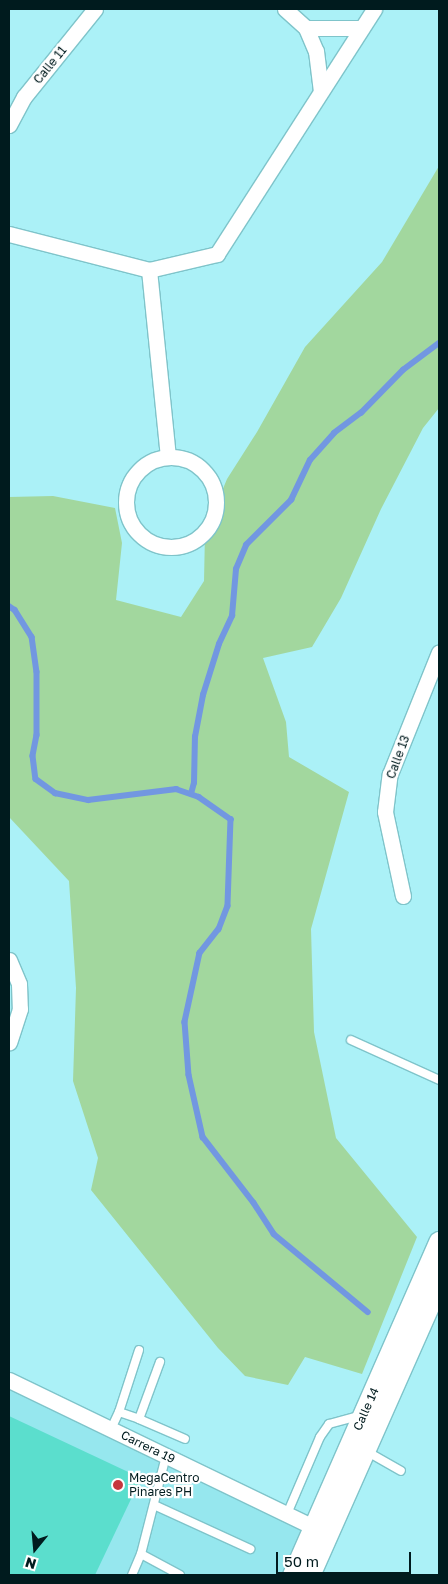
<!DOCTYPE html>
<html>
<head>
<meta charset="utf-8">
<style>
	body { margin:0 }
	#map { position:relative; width:448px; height:1584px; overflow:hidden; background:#abf1f7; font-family:"Golos Text",sans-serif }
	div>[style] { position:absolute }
	.built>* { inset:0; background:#96e7ee }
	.green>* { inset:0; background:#a2d79e }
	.stream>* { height:5.5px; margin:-2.75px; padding:0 2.75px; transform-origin:2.75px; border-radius:2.75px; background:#7297e1 }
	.building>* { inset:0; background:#5bdecd }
	.roads { filter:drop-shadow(1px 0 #7fc4ca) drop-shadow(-1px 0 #7fc4ca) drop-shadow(0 1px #7fc4ca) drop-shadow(0 -1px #7fc4ca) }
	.service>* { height:8px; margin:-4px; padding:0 4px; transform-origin:4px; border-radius:4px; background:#fff }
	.minor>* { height:15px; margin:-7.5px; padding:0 7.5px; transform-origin:7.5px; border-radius:7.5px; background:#fff }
	.minor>.ring { margin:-7.5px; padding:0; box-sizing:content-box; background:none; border:15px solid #fff; border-radius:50% }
	.secondary>* { height:21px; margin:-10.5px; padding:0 10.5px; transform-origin:10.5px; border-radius:10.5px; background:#fff }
	.dots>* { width:14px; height:14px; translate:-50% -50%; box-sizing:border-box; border:2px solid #fff; border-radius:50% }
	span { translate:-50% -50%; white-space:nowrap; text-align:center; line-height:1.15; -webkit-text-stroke:4.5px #fff; paint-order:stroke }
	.street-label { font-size:12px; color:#001b1e }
	.poi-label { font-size:12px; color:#001b1e }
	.left { translate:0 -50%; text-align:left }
	.frame { position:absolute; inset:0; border:10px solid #001b1e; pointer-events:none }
	.north { position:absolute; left:10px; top:1524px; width:50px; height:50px; -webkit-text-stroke:4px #fff; paint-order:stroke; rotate:197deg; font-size:14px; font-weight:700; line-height:20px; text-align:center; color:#001b1e }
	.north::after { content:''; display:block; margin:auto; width:18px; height:22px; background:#001b1e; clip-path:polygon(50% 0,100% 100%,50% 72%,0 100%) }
	.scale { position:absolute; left:276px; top:1552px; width:135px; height:22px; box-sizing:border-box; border:2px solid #001b1e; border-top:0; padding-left:6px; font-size:15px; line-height:18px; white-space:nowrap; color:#001b1e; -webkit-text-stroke:4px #fff; paint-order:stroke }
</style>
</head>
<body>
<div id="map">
	<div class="built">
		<div style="clip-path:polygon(9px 1380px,313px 1527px,293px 1575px,9px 1575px)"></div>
	</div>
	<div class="green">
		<div style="clip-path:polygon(439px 166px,439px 408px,423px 428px,381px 509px,341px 598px,312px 647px,263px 658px,286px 722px,289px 757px,349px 792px,311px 929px,314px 1032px,336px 1138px,417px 1237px,362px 1374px,305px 1357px,288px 1385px,245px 1376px,218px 1348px,91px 1190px,98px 1158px,73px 1081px,76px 988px,69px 881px,9px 817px,9px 497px,53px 496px,115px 508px,122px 543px,116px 600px,181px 617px,204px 581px,205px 532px,227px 479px,257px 432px,305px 347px,382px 262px)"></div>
	</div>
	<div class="stream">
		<div style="left:9px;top:606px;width:7px;rotate:34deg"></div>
		<div style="left:15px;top:610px;width:32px;rotate:58deg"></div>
		<div style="left:32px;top:637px;width:35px;rotate:82deg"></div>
		<div style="left:37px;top:672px;width:63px;rotate:90deg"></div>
		<div style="left:37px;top:735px;width:21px;rotate:101deg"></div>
		<div style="left:33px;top:756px;width:23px;rotate:83deg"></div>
		<div style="left:36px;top:779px;width:24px;rotate:36deg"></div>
		<div style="left:55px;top:793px;width:34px;rotate:12deg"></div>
		<div style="left:88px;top:800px;width:89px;rotate:-7.1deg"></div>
		<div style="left:176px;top:789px;width:24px;rotate:19deg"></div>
		<div style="left:199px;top:797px;width:39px;rotate:35deg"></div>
		<div style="left:231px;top:819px;width:87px;rotate:92deg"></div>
		<div style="left:228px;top:906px;width:25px;rotate:111deg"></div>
		<div style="left:219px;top:929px;width:31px;rotate:128deg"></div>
		<div style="left:200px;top:953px;width:71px;rotate:102.3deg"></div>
		<div style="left:185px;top:1022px;width:53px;rotate:85.7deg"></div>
		<div style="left:189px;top:1075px;width:64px;rotate:77.3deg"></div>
		<div style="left:203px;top:1137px;width:83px;rotate:52.3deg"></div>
		<div style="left:254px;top:1203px;width:37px;rotate:57deg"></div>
		<div style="left:274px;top:1234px;width:122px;rotate:39.7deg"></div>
		<div style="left:191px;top:794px;width:11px;rotate:-75deg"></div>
		<div style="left:194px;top:783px;width:46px;rotate:-88.8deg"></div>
		<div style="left:195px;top:737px;width:43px;rotate:-79.2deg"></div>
		<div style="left:203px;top:695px;width:53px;rotate:-72.6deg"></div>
		<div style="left:219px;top:644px;width:31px;rotate:-65deg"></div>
		<div style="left:232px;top:616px;width:47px;rotate:-85.1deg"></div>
		<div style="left:236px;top:569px;width:26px;rotate:-67deg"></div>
		<div style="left:246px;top:545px;width:64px;rotate:-45deg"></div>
		<div style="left:291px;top:500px;width:44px;rotate:-64.6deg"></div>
		<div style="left:310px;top:460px;width:36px;rotate:-48deg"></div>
		<div style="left:334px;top:433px;width:34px;rotate:-37deg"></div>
		<div style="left:361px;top:413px;width:60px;rotate:-45.7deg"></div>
		<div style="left:403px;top:370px;width:45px;rotate:-36.9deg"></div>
	</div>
	<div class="building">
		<div style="clip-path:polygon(9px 1416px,141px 1478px,95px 1575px,9px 1575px)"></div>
	</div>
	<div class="roads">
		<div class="service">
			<div style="left:351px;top:1040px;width:97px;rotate:24.4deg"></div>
			<div style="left:119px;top:1412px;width:21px;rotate:19deg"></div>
			<div style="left:139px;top:1419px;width:61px;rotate:-69.8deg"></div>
			<div style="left:139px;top:1419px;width:50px;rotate:23.5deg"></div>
			<div style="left:111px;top:1429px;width:19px;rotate:-65deg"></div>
			<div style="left:119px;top:1412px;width:65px;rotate:-72.1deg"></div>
			<div style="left:366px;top:1451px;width:40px;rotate:29.7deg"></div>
			<div style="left:154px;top:1505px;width:106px;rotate:24.6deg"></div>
			<div style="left:287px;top:1514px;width:84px;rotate:-66.8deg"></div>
			<div style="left:320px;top:1437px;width:16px;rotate:-55deg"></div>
			<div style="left:329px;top:1424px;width:31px;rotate:-15deg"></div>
			<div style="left:141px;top:1554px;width:44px;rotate:28.3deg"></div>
			<div style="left:132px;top:1575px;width:23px;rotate:-67deg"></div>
			<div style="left:141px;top:1554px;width:101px;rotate:-75.7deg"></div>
		</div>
		<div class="minor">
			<div style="left:285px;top:9px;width:28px;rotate:42deg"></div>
			<div style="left:306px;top:28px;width:25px;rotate:67deg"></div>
			<div style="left:316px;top:51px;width:39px;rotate:83deg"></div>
			<div style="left:306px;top:28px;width:54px"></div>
			<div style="left:9px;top:125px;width:32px;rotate:-62deg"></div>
			<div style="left:24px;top:97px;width:113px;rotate:-51.1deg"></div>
			<div style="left:9px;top:234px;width:145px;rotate:14.4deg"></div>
			<div style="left:149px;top:270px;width:70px;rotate:-13.2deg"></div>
			<div style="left:217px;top:254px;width:291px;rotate:-57.3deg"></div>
			<div style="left:149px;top:270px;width:187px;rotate:84.2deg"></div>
			<div class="ring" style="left:126px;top:457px;width:75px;height:75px"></div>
			<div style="left:403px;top:896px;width:86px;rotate:-102.1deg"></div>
			<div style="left:385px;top:812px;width:38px;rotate:-83deg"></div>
			<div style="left:390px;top:774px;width:131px;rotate:-68.1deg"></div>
			<div style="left:9px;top:960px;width:26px;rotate:67deg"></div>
			<div style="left:19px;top:984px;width:25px;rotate:88deg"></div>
			<div style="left:20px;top:1009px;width:35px;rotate:108deg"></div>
			<div style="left:9px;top:1380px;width:338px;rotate:25.8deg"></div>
		</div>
		<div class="secondary">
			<div style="left:293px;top:1575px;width:364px;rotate:-66.3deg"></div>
			<div style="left:309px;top:1575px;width:321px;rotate:-66.1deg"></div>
		</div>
	</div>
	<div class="dots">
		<div style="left:118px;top:1485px;background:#c6373d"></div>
	</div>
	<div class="street-label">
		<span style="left:50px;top:65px;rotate:-51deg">Calle 11</span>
		<span style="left:398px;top:757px;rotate:-70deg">Calle 13</span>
		<span style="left:366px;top:1409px;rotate:-66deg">Calle 14</span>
		<span style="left:148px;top:1447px;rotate:26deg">Carrera 19</span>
	</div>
	<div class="poi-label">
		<span class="left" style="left:129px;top:1485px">MegaCentro<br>Pinares PH</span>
	</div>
	<div class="frame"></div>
	<div class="north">N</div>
	<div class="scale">50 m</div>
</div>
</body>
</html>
